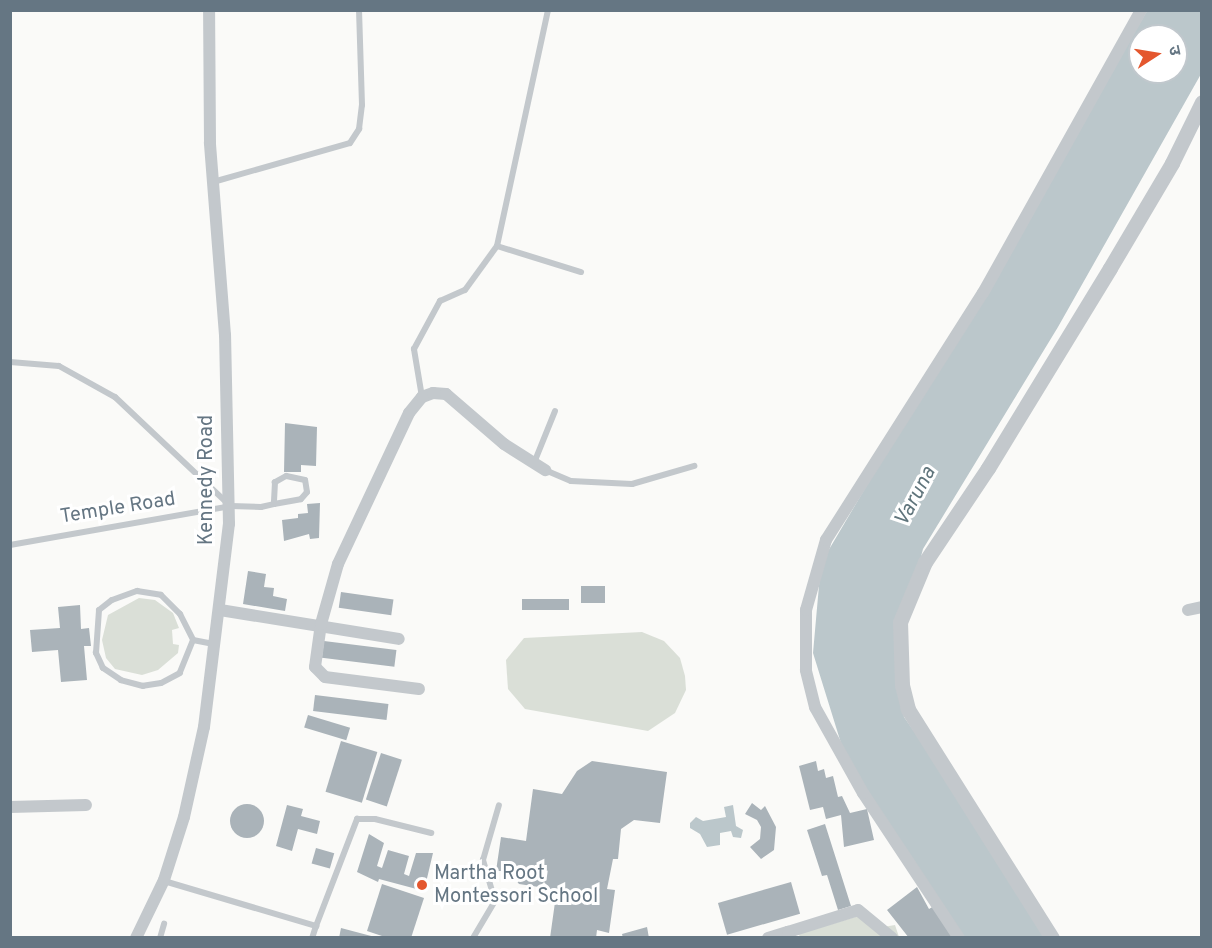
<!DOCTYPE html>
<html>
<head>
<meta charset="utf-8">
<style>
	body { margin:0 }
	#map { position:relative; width:1212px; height:948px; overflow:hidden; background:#fafaf8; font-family:Overpass,"Noto Sans Devanagari",sans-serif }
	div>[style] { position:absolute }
	.green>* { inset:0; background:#dadfd7 }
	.water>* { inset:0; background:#bbc7cb }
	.building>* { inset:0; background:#aab3b9; transform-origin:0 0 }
	.round { border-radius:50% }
	.service>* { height:6px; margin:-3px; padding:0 3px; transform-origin:3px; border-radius:3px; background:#c3c8cc }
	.minor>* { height:12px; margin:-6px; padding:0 6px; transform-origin:6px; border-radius:6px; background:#c3c8cc }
	.tertiary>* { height:15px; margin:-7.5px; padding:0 7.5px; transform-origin:7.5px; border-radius:7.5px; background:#c3c8cc }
	.dots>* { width:16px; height:16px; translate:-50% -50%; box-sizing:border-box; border:3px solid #fff; border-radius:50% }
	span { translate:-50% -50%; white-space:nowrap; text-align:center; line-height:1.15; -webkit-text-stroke:6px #fff; paint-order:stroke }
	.street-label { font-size:20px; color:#657683 }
	.poi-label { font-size:20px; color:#657683 }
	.left { translate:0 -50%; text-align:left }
	.water-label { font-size:21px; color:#60757c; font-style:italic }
	.frame { position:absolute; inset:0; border:12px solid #657683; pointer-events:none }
	.north { position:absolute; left:1128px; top:24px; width:60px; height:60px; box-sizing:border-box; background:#fff; border:2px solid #c1c8cd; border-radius:50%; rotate:78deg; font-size:16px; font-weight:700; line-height:24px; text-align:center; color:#657683 }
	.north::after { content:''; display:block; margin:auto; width:21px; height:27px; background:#e4572e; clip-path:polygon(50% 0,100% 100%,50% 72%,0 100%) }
</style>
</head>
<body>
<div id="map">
	<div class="green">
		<div style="clip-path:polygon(139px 598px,155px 600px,173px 613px,179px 628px,172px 630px,173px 644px,179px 645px,178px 653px,158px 670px,142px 675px,115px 669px,106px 658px,102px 640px,108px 615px)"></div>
		<div style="clip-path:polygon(642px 632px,664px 641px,680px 658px,685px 676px,686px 690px,675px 713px,648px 731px,525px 709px,508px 689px,506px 660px,524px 638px)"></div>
		<div style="clip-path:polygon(865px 914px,883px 927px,895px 925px,899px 937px,800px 938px,799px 934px)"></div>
	</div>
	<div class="water">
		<div style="clip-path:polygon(evenodd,1147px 11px,1201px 11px,1201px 74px,1058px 327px,923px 549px,895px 655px,904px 717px,1058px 937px,960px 937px,854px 785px,813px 653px,821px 563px,1147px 11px,1140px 36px,1176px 36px,1176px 72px,1140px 72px,1140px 36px)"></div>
		<div style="clip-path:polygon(733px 805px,736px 826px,743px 830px,741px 838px,733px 837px,731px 831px,720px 833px,720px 845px,707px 847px,700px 834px,690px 828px,690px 823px,696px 817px,703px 821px,726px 817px,724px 807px)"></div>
	</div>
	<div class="building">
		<div style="clip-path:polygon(285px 423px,317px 427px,316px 466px,301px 465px,301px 472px,284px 472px)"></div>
		<div style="clip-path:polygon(320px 503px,319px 538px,310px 539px,309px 534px,284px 541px,282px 520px,298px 518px,298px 514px,308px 513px,307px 504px)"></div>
		<div style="clip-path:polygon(248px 571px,266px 574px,264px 587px,274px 588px,273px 596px,287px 599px,285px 611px,243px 604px)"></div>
		<div style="left:605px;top:586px;width:17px;height:24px;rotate:90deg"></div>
		<div style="left:341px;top:592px;width:53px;height:16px;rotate:8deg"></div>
		<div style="left:569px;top:599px;width:11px;height:47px;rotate:90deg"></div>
		<div style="clip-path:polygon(80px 605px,81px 629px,89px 628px,91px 646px,84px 646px,87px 680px,61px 682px,58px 650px,32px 652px,30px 630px,60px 628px,58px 607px)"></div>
		<div style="left:324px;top:641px;width:73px;height:17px;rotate:7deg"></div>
		<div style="left:315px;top:695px;width:74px;height:16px;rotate:7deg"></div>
		<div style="left:308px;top:715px;width:44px;height:13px;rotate:17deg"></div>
		<div style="left:341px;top:741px;width:38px;height:53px;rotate:17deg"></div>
		<div style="left:381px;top:753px;width:22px;height:49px;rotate:18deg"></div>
		<div style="clip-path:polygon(592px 761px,667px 772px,660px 823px,634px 820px,621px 829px,618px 859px,613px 859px,607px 889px,615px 890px,609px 933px,597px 930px,596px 938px,550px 938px,556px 895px,544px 882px,539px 887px,519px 884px,509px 871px,496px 871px,501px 837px,526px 841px,533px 789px,562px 794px,577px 771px)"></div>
		<div style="clip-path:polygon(816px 761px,818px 771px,824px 769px,826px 778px,833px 776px,838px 797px,842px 796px,850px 813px,867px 809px,874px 840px,844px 847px,841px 815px,826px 819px,823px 807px,810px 810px,799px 766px)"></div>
		<div style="clip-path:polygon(752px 803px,761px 810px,765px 806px,776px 827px,774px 850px,761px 859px,750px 847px,760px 839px,761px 827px,757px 820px,745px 814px)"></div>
		<div class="round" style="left:230px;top:804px;width:34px;height:34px"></div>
		<div style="clip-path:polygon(287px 805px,303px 809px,301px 816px,320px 821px,317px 834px,298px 829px,292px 851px,276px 846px)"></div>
		<div style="clip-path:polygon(825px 824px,851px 906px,838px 910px,827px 875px,822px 876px,807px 830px)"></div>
		<div style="clip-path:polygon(369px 834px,384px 843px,377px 866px,382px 868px,388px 850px,409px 856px,404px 874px,409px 876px,416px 853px,433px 853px,424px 891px,379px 879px,378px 882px,357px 872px)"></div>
		<div style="left:316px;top:848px;width:19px;height:16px;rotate:16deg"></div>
		<div style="left:791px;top:882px;width:33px;height:76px;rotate:74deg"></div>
		<div style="clip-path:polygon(382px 884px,424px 898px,411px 938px,388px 938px,367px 931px)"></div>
		<div style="clip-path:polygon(917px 887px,929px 909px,934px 906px,958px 938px,909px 938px,887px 910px)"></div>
		<div style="clip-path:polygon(647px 927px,649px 938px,623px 938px,622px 934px)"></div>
		<div style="clip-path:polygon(341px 928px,375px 937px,375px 938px,339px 938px)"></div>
	</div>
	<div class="service">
		<div style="left:213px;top:182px;width:142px;rotate:-15.9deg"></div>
		<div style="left:350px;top:143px;width:17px;rotate:-57deg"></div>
		<div style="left:359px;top:129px;width:24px;rotate:-83deg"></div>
		<div style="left:362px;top:105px;width:95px;rotate:-91.8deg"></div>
		<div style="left:497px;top:246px;width:88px;rotate:17.2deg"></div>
		<div style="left:10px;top:362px;width:49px;rotate:4.7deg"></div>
		<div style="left:59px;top:366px;width:64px;rotate:29deg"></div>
		<div style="left:115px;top:397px;width:156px;rotate:43.4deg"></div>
		<div style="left:422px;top:397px;width:49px;rotate:-99.5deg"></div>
		<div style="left:414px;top:349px;width:55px;rotate:-61.6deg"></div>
		<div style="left:440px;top:301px;width:27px;rotate:-24deg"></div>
		<div style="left:465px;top:290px;width:54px;rotate:-54deg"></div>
		<div style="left:497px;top:246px;width:241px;rotate:-77.8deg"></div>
		<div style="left:534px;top:463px;width:56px;rotate:-68deg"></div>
		<div style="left:545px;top:470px;width:28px;rotate:23deg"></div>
		<div style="left:571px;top:481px;width:61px;rotate:2.8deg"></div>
		<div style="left:632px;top:484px;width:65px;rotate:-16.2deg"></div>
		<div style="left:10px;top:545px;width:224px;rotate:-10deg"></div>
		<div style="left:231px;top:506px;width:30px;rotate:2deg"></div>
		<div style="left:261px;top:507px;width:13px;rotate:-13deg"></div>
		<div style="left:274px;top:504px;width:27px;rotate:-10deg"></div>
		<div style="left:301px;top:499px;width:9px;rotate:-49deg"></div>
		<div style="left:307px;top:492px;width:12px;rotate:-99deg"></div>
		<div style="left:305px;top:480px;width:19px;rotate:-168deg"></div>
		<div style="left:286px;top:476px;width:13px;rotate:151deg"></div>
		<div style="left:275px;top:482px;width:22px;rotate:93deg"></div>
		<div style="left:193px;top:640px;width:35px;rotate:112deg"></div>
		<div style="left:180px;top:673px;width:21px;rotate:152deg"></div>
		<div style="left:161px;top:683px;width:18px;rotate:171deg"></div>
		<div style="left:143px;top:686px;width:23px;rotate:-165deg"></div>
		<div style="left:121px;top:680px;width:22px;rotate:-146deg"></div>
		<div style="left:103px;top:668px;width:17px;rotate:-115deg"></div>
		<div style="left:96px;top:653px;width:43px;rotate:-86deg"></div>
		<div style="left:99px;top:610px;width:16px;rotate:-38deg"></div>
		<div style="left:112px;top:600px;width:27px;rotate:-20deg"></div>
		<div style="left:137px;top:591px;width:24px;rotate:9deg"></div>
		<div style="left:161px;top:595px;width:27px;rotate:45deg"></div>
		<div style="left:180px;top:614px;width:29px;rotate:63deg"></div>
		<div style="left:193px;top:640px;width:21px;rotate:11deg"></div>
		<div style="left:164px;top:881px;width:159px;rotate:16.5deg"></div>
		<div style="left:316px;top:926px;width:13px;rotate:108deg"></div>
		<div style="left:316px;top:926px;width:115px;rotate:-69deg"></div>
		<div style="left:357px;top:819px;width:18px"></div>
		<div style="left:375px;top:819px;width:58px;rotate:14deg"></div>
		<div style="left:160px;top:938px;width:15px;rotate:-74deg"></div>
		<div style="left:473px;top:938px;width:43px;rotate:-59.3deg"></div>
		<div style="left:495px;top:901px;width:43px;rotate:-106.3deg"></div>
		<div style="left:483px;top:860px;width:57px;rotate:-73.8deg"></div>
	</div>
	<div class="minor">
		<div style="left:220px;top:610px;width:181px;rotate:9.2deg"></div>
		<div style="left:1188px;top:610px;width:14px;rotate:-12deg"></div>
		<div style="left:419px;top:689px;width:95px;rotate:-172.7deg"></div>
		<div style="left:325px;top:677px;width:14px;rotate:-135deg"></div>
		<div style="left:315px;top:667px;width:43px;rotate:-82.1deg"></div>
		<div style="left:321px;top:624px;width:62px;rotate:-74.2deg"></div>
		<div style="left:338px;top:564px;width:167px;rotate:-64.8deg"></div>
		<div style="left:409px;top:413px;width:21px;rotate:-51deg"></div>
		<div style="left:422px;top:397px;width:12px;rotate:-20deg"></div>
		<div style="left:433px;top:393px;width:13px;rotate:4deg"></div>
		<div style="left:446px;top:394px;width:77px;rotate:40.8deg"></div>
		<div style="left:504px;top:444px;width:49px;rotate:32.4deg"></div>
		<div style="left:10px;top:807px;width:76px;rotate:-1.5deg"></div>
		<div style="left:788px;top:932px;width:73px;rotate:-17.4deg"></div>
		<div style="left:858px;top:910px;width:44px;rotate:39.5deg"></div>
		<div style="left:136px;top:938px;width:64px;rotate:-64.2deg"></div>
		<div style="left:164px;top:880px;width:66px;rotate:-72.4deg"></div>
		<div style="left:184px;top:817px;width:92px;rotate:-77.5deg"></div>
		<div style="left:204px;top:727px;width:205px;rotate:-83deg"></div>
		<div style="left:229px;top:524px;width:189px;rotate:-91.2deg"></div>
		<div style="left:225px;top:335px;width:193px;rotate:-94.5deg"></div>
		<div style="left:210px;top:143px;width:133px;rotate:-90.4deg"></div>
		<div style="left:768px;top:938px;width:21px;rotate:-17deg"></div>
		<div style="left:788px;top:932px;width:6px;rotate:72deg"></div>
		<div style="left:959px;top:938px;width:174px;rotate:-123.5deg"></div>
		<div style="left:863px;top:793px;width:98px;rotate:-119.2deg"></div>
		<div style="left:815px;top:707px;width:38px;rotate:-104deg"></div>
		<div style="left:806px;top:670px;width:60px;rotate:-90deg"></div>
		<div style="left:806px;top:610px;width:73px;rotate:-74.1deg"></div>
		<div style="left:826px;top:540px;width:293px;rotate:-57.6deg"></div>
		<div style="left:983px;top:293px;width:324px;rotate:-60.8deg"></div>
	</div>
	<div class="tertiary">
		<div style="left:1052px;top:938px;width:271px;rotate:-122.2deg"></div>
		<div style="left:908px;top:709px;width:25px;rotate:-104deg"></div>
		<div style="left:902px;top:685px;width:63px;rotate:-91.8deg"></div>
		<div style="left:900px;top:622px;width:65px;rotate:-67.4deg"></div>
		<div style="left:925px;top:562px;width:113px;rotate:-56.2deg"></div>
		<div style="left:988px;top:468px;width:234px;rotate:-58.6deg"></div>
		<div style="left:1110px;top:268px;width:122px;rotate:-59.4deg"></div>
		<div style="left:1172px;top:163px;width:68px;rotate:-63.8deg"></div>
	</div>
	<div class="dots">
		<div style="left:422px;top:885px;background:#e4572e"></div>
	</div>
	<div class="street-label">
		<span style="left:207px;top:480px;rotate:-90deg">Kennedy Road</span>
		<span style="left:118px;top:509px;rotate:-9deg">Temple Road</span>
	</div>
	<div class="poi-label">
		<span class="left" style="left:434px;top:886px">Martha Root<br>Montessori School</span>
	</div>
	<div class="water-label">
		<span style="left:916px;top:497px;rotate:-62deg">Varuna</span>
	</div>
	<div class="frame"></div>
	<div class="north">उ</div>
</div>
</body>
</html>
